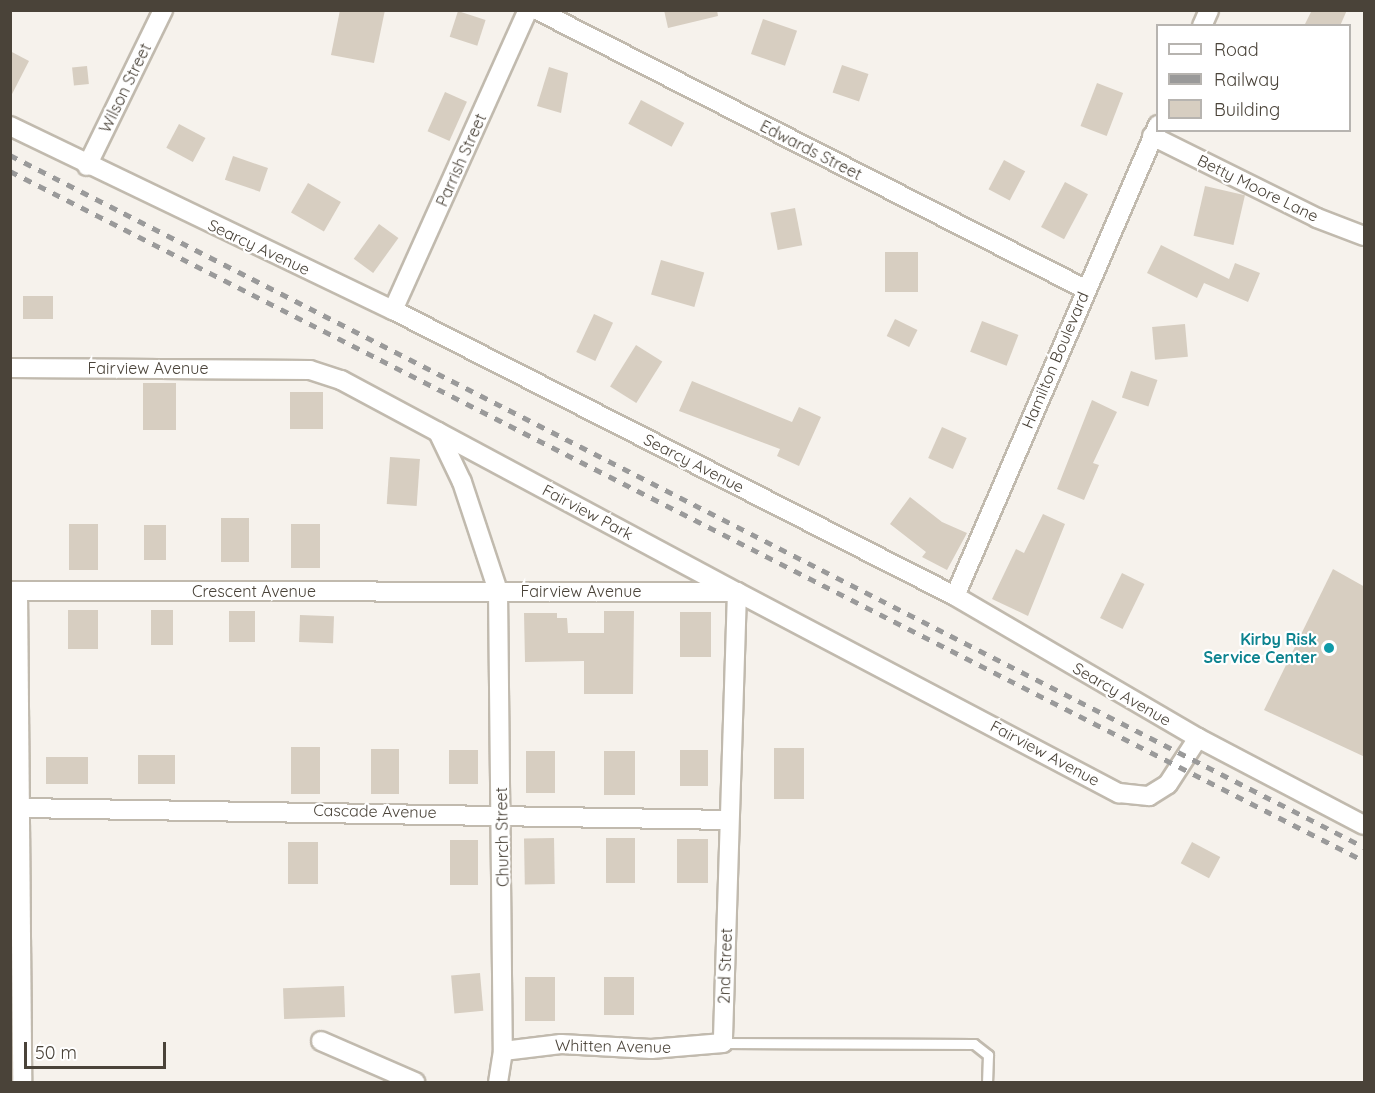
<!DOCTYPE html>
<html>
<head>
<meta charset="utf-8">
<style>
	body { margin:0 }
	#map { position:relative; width:1375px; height:1093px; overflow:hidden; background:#f6f2ec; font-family:Quicksand,sans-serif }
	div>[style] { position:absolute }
	.building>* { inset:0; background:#d7cec1; transform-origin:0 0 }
	.roads { filter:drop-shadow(2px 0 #c1baae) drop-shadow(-2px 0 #c1baae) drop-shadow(0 2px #c1baae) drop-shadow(0 -2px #c1baae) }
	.lane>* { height:9px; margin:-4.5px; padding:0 4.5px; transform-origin:4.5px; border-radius:4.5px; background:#fff }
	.street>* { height:18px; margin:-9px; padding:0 9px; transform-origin:9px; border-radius:9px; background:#fff }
	.rail>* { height:4.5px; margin-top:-2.25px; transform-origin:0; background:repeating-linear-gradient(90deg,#9a9a9a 0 8px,transparent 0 16px) }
	.dots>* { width:16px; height:16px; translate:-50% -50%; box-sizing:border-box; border:3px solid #fff; border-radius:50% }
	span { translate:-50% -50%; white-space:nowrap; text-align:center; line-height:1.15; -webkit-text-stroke:4.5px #fff; paint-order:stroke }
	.street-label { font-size:16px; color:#4a4339 }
	.culture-label { font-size:16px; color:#0d838f; font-weight:700 }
	.right { translate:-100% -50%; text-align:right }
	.frame { position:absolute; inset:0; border:12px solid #4a4339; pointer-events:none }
	.legend { position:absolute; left:1156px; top:24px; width:195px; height:108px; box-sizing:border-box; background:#fff; border:2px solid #b7b4b0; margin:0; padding:8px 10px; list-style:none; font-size:18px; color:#4a4339 }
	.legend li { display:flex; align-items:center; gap:12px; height:30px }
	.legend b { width:30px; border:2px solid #b7b4b0 }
	.scale { position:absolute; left:24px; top:1042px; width:142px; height:27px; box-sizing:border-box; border:3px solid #4a4339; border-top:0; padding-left:8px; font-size:18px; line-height:21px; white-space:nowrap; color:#4a4339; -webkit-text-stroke:4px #fff; paint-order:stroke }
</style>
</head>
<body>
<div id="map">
	<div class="building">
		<div style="clip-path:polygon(340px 10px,385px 10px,374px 63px,331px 55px)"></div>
		<div style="clip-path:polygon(664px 10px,717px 10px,718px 16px,668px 28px)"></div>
		<div style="clip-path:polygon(1312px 10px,1347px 10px,1340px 26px,1304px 26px)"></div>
		<div style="left:458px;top:11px;width:29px;height:27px;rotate:18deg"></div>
		<div style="left:763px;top:19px;width:36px;height:37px;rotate:19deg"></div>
		<div style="clip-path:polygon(10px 51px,29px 61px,10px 98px)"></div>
		<div style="left:842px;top:65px;width:28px;height:29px;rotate:19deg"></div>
		<div style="left:87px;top:66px;width:18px;height:15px;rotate:84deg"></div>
		<div style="clip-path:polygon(549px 67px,568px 73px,561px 113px,537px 106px)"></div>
		<div style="left:1097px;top:83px;width:28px;height:46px;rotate:21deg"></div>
		<div style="left:445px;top:92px;width:24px;height:43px;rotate:24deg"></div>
		<div style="left:641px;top:100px;width:49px;height:27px;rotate:28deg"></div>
		<div style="left:179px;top:124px;width:30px;height:27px;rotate:28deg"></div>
		<div style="left:233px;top:156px;width:37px;height:25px;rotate:19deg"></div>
		<div style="left:1004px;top:160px;width:24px;height:33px;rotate:28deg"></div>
		<div style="left:1065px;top:182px;width:26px;height:51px;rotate:28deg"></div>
		<div style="left:308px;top:183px;width:38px;height:34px;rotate:30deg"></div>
		<div style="left:1205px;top:186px;width:41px;height:51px;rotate:13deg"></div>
		<div style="left:795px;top:208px;width:38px;height:25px;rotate:79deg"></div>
		<div style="left:379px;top:224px;width:24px;height:43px;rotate:36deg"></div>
		<div style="clip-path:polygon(1161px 245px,1229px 279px,1235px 263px,1260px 273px,1248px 302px,1204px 283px,1197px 298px,1147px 273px)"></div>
		<div style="left:885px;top:252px;width:33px;height:40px"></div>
		<div style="left:661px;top:260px;width:45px;height:36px;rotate:16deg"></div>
		<div style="left:23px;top:296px;width:30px;height:23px"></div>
		<div style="left:594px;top:314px;width:21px;height:42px;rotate:25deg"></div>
		<div style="left:895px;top:319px;width:25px;height:19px;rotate:26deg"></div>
		<div style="left:982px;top:321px;width:39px;height:33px;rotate:21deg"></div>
		<div style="left:1185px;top:324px;width:33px;height:33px;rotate:85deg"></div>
		<div style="left:636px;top:345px;width:31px;height:49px;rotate:32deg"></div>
		<div style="left:1131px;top:371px;width:28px;height:28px;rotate:19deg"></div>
		<div style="clip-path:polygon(692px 381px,792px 422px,799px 407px,821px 417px,799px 466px,777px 456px,780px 449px,679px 411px)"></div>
		<div style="left:143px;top:383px;width:33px;height:47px"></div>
		<div style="left:290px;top:392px;width:33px;height:37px"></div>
		<div style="clip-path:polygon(1092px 400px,1117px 412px,1093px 463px,1099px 465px,1084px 500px,1057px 489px)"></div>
		<div style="left:942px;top:427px;width:27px;height:34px;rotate:24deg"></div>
		<div style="left:390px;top:457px;width:30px;height:47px;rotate:4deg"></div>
		<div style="clip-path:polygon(910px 497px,942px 522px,967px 533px,947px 570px,922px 557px,926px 552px,890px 524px)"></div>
		<div style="clip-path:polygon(1043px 514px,1065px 524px,1028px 616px,992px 599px,1016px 549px,1024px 553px)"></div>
		<div style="left:221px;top:518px;width:28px;height:44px"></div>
		<div style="left:69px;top:524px;width:29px;height:46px"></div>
		<div style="left:291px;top:524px;width:29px;height:44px"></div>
		<div style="left:144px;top:525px;width:22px;height:35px"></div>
		<div style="clip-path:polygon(1333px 569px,1365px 587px,1365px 757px,1264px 710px)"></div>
		<div style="left:1122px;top:573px;width:25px;height:50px;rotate:26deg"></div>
		<div style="left:68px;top:610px;width:30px;height:39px"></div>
		<div style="left:151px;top:610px;width:22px;height:35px"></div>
		<div style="left:229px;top:611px;width:26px;height:31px"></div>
		<div style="clip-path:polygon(604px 611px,634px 611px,633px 694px,584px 694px,584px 661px,525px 662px,524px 613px,557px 613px,557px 618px,567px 618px,568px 633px,604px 633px)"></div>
		<div style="left:680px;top:612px;width:31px;height:45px"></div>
		<div style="left:300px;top:615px;width:34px;height:27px;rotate:2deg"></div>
		<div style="left:291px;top:747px;width:29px;height:47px"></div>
		<div style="left:774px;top:748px;width:30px;height:51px"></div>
		<div style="left:371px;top:749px;width:28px;height:45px"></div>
		<div style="left:449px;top:750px;width:29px;height:34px"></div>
		<div style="left:680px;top:750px;width:28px;height:36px"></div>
		<div style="left:526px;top:751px;width:29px;height:42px"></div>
		<div style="left:604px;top:751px;width:31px;height:44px"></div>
		<div style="left:138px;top:755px;width:37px;height:29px"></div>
		<div style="left:46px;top:757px;width:42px;height:27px"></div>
		<div style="left:554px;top:838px;width:46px;height:30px;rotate:89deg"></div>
		<div style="left:606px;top:838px;width:29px;height:45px"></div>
		<div style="left:677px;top:839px;width:31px;height:44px"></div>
		<div style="left:450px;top:840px;width:28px;height:45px"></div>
		<div style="left:288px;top:842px;width:30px;height:42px"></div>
		<div style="left:1192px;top:842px;width:32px;height:24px;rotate:28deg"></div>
		<div style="left:480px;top:973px;width:38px;height:29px;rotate:85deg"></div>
		<div style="left:525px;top:977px;width:30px;height:44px"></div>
		<div style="left:604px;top:977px;width:30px;height:38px"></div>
		<div style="left:344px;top:986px;width:31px;height:61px;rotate:88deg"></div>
	</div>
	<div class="roads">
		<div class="lane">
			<div style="left:723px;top:1043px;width:251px;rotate:0.2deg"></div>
			<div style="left:974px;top:1044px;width:18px;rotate:38deg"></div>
			<div style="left:988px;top:1055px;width:27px;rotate:92deg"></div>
		</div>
		<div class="street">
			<div style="left:537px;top:10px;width:615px;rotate:26.98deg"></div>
			<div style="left:1202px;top:26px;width:17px;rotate:-66deg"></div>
			<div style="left:10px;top:126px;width:425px;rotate:25.7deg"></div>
			<div style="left:393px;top:310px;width:631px;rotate:26.97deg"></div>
			<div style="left:955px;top:596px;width:281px;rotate:30.3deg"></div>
			<div style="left:1198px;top:738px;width:187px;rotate:27.7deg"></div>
			<div style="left:1152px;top:136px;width:184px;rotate:26.4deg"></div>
			<div style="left:1317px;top:218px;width:50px;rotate:21deg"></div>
			<div style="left:87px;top:166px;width:174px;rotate:-64deg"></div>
			<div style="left:393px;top:310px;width:329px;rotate:-65.8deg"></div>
			<div style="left:10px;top:368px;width:300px;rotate:0.4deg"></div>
			<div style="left:310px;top:370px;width:33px;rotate:18deg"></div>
			<div style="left:341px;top:380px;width:110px;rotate:28.2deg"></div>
			<div style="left:438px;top:432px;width:55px;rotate:64.4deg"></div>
			<div style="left:462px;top:482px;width:115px;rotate:71.7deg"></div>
			<div style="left:498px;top:591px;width:460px;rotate:89.4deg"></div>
			<div style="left:503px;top:1051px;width:31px;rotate:99deg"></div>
			<div style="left:438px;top:432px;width:339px;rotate:28.2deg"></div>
			<div style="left:737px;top:592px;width:451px;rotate:91.8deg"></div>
			<div style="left:723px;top:1043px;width:72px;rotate:175.2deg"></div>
			<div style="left:651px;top:1049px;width:90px;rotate:-176.8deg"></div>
			<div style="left:561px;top:1044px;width:58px;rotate:173.1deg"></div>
			<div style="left:10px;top:591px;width:727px;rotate:0.08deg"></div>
			<div style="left:737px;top:592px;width:432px;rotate:27.8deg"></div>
			<div style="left:1119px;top:793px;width:30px;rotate:6deg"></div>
			<div style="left:1149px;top:796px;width:22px;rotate:-32deg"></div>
			<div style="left:1168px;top:784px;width:55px;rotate:-56.9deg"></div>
			<div style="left:18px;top:591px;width:491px;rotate:89.5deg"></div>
			<div style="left:955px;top:596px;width:513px;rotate:-66.68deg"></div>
			<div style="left:21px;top:808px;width:708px;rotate:0.97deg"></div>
			<div style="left:321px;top:1041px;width:103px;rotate:23.6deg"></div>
		</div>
	</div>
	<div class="rail">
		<div style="left:10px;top:155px;width:1521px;rotate:27.07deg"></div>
		<div style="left:10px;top:171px;width:1520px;rotate:27deg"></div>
	</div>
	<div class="dots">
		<div style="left:1329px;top:648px;background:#0f9aa8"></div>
	</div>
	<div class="street-label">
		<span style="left:125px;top:88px;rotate:-64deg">Wilson Street</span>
		<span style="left:811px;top:150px;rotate:27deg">Edwards Street</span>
		<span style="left:461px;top:160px;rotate:-66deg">Parrish Street</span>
		<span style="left:1258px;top:188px;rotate:26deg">Betty Moore Lane</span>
		<span style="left:259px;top:247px;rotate:25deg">Searcy Avenue</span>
		<span style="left:1055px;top:360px;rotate:-67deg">Hamilton Boulevard</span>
		<span style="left:148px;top:368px">Fairview Avenue</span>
		<span style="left:694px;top:463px;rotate:27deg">Searcy Avenue</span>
		<span style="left:588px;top:512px;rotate:28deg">Fairview Park</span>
		<span style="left:254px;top:591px">Crescent Avenue</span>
		<span style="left:581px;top:591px">Fairview Avenue</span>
		<span style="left:1122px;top:694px;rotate:30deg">Searcy Avenue</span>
		<span style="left:1045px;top:753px;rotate:28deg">Fairview Avenue</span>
		<span style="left:375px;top:811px;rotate:1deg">Cascade Avenue</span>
		<span style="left:502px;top:837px;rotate:-91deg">Church Street</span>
		<span style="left:725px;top:966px;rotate:-88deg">2nd Street</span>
		<span style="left:613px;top:1046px;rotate:1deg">Whitten Avenue</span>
	</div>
	<div class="culture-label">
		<span class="right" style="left:1317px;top:648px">Kirby Risk<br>Service Center</span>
	</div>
	<div class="frame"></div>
	<ul class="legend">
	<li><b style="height:8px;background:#fff"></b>Road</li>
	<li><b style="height:8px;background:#9a9a9a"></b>Railway</li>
	<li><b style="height:16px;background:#d7cec1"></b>Building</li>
	</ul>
	<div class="scale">50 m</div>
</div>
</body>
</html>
